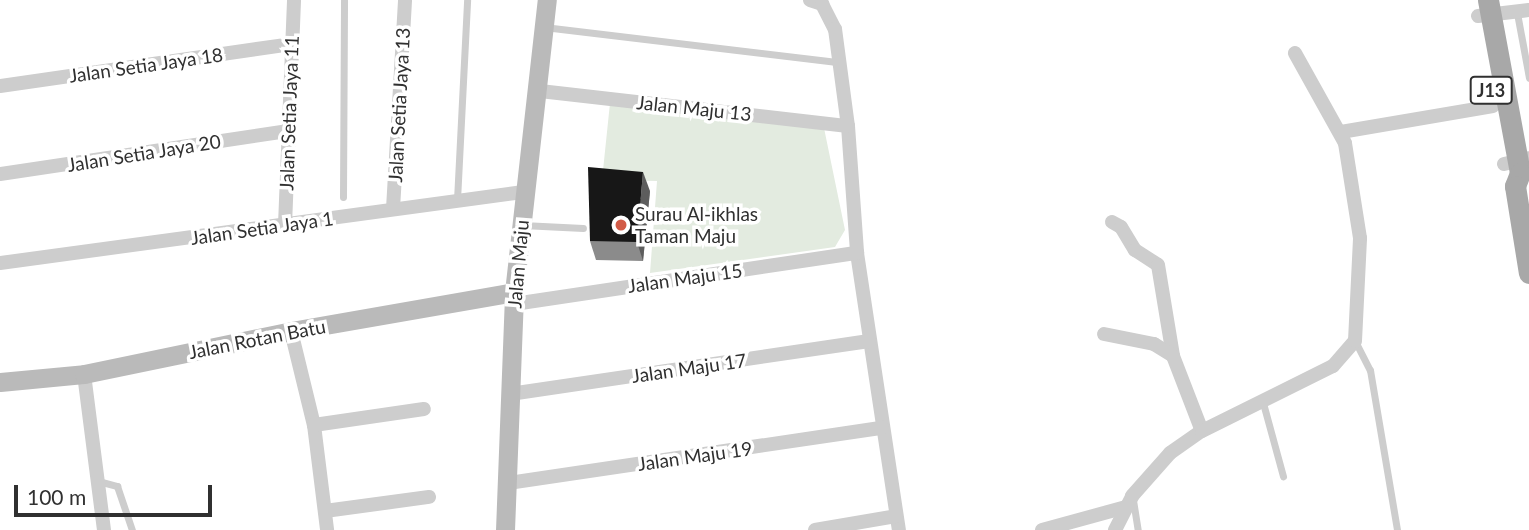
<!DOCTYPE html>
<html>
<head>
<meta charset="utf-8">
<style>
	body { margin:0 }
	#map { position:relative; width:1529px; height:530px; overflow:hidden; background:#fff; font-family:Lato,sans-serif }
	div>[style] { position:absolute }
	.green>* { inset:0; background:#e3ebe0 }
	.lane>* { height:7px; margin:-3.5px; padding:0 3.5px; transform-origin:3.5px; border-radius:3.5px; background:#cdcdcd }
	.street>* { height:14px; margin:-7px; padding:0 7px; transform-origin:7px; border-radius:7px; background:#cdcdcd }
	.secondary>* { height:19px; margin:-9.5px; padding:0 9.5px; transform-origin:9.5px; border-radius:9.5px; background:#bababa }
	.primary>* { height:21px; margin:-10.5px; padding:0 10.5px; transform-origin:10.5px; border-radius:10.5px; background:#a8a8a8 }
	.wall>* { inset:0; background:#8b8b8b }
	.shaded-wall>* { inset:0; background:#5d5d5d }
	.building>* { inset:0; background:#171717 }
	.dots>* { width:19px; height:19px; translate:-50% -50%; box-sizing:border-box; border:4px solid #fff; border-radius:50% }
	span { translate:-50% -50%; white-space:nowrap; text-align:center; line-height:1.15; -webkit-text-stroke:7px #fff; paint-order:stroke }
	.shield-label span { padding:2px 5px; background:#fff; border:2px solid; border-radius:5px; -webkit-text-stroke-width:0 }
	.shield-label { font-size:18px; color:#303030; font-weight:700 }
	.street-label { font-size:19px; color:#303030 }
	.poi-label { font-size:19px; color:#303030 }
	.left { translate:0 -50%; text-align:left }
	.scale { position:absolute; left:14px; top:485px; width:198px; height:32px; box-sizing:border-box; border:4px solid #303030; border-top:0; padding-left:9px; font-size:21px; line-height:24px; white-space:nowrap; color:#303030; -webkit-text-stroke:5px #fff; paint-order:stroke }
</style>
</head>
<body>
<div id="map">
	<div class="green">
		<div style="clip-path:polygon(610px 103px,824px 128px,845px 230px,835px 247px,650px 273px,657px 181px,602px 180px)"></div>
	</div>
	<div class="lane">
		<div style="left:1517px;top:13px;width:66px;rotate:79.5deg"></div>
		<div style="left:544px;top:27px;width:297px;rotate:6.8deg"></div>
		<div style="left:343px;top:197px;width:197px;rotate:-89.7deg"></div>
		<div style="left:457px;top:200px;width:200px;rotate:-87.1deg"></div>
		<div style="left:522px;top:225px;width:61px;rotate:2.8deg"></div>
		<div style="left:1355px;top:341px;width:33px;rotate:63deg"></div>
		<div style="left:1370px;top:370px;width:162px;rotate:80.4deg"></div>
		<div style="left:1263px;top:403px;width:76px;rotate:74.7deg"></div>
		<div style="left:98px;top:481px;width:20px;rotate:15deg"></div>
		<div style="left:117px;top:486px;width:46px;rotate:71.2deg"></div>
		<div style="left:1133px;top:500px;width:30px;rotate:81deg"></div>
	</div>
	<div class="street">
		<div style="left:810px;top:0;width:13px;rotate:18deg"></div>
		<div style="left:822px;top:4px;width:28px;rotate:63deg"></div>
		<div style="left:835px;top:29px;width:98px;rotate:82.4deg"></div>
		<div style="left:848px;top:126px;width:127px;rotate:85.9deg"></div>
		<div style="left:857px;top:253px;width:280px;rotate:81.4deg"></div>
		<div style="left:1478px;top:16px;width:51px;rotate:-6.7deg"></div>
		<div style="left:0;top:86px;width:294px;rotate:-8.2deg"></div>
		<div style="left:540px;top:91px;width:310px;rotate:6.5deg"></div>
		<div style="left:1341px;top:132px;width:154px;rotate:-9.7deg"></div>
		<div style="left:1504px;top:164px;width:26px;rotate:-13deg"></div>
		<div style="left:0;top:174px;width:290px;rotate:-8.5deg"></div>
		<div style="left:393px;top:209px;width:209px;rotate:-86.7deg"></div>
		<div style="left:1112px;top:222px;width:10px;rotate:29deg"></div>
		<div style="left:1121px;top:227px;width:27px;rotate:59deg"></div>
		<div style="left:1135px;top:250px;width:27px;rotate:33deg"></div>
		<div style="left:1158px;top:265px;width:92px;rotate:80.6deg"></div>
		<div style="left:285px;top:225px;width:225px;rotate:-87.7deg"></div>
		<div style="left:0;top:263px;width:528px;rotate:-7.73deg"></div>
		<div style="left:514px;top:304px;width:347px;rotate:-8.5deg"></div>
		<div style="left:291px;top:331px;width:97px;rotate:76.3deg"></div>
		<div style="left:314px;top:425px;width:106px;rotate:82.9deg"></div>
		<div style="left:1104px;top:334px;width:51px;rotate:11.3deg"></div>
		<div style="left:1154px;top:344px;width:22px;rotate:32deg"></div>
		<div style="left:1173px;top:356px;width:80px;rotate:68.9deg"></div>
		<div style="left:84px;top:374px;width:157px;rotate:82.7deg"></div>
		<div style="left:510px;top:394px;width:363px;rotate:-8.4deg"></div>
		<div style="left:314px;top:425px;width:111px;rotate:-8.3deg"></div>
		<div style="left:508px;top:483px;width:378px;rotate:-8.4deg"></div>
		<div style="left:325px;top:511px;width:105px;rotate:-7.7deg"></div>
		<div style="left:815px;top:530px;width:82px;rotate:-9.8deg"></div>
		<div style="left:1042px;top:530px;width:87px;rotate:-15.3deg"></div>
		<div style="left:1115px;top:530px;width:38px;rotate:-63deg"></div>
		<div style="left:1132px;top:496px;width:57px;rotate:-48.5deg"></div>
		<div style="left:1170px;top:453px;width:39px;rotate:-35deg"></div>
		<div style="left:1202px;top:431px;width:146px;rotate:-26.4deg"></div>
		<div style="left:1333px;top:366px;width:33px;rotate:-49deg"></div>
		<div style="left:1355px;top:341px;width:103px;rotate:-87.2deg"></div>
		<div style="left:1360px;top:238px;width:96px;rotate:-99deg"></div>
		<div style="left:1345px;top:143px;width:103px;rotate:-119.1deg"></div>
	</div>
	<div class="secondary">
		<div style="left:0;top:382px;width:84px;rotate:-5.4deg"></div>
		<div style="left:84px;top:374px;width:211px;rotate:-11.7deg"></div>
		<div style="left:291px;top:331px;width:226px;rotate:-9.9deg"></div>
		<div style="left:505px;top:530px;width:238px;rotate:-87.8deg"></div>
		<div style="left:514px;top:292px;width:294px;rotate:-83.6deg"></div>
	</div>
	<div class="primary">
		<div style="left:1488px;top:0;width:176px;rotate:79.5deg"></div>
		<div style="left:1520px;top:173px;width:14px;rotate:111deg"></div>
		<div style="left:1515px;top:186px;width:88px;rotate:80.9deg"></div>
	</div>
	<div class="wall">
		<div style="clip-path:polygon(650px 191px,643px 261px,596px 260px,590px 241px)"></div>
	</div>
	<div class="shaded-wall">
		<div style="clip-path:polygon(643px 172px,650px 191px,643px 261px,637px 242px)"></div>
	</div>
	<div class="building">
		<div style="clip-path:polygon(588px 167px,643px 172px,637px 242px,590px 241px)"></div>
	</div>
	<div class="dots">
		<div style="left:621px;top:225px;background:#d25b47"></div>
	</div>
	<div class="shield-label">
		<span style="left:1491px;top:90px">J13</span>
	</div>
	<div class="street-label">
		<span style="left:146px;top:65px;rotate:-8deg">Jalan Setia Jaya 18</span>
		<span style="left:399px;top:105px;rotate:-87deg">Jalan Setia Jaya 13</span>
		<span style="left:694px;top:108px;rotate:6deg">Jalan Maju 13</span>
		<span style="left:289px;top:113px;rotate:-88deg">Jalan Setia Jaya 11</span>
		<span style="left:144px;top:153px;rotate:-9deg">Jalan Setia Jaya 20</span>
		<span style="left:262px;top:228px;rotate:-8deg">Jalan Setia Jaya 1</span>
		<span style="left:518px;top:264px;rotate:-85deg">Jalan Maju</span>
		<span style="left:685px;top:278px;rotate:-8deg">Jalan Maju 15</span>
		<span style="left:257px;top:339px;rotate:-11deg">Jalan Rotan Batu</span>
		<span style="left:689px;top:368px;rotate:-8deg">Jalan Maju 17</span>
		<span style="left:695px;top:456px;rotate:-8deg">Jalan Maju 19</span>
	</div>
	<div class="poi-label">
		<span class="left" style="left:635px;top:225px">Surau Al-ikhlas<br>Taman Maju</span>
	</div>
	<div class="scale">100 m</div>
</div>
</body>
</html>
